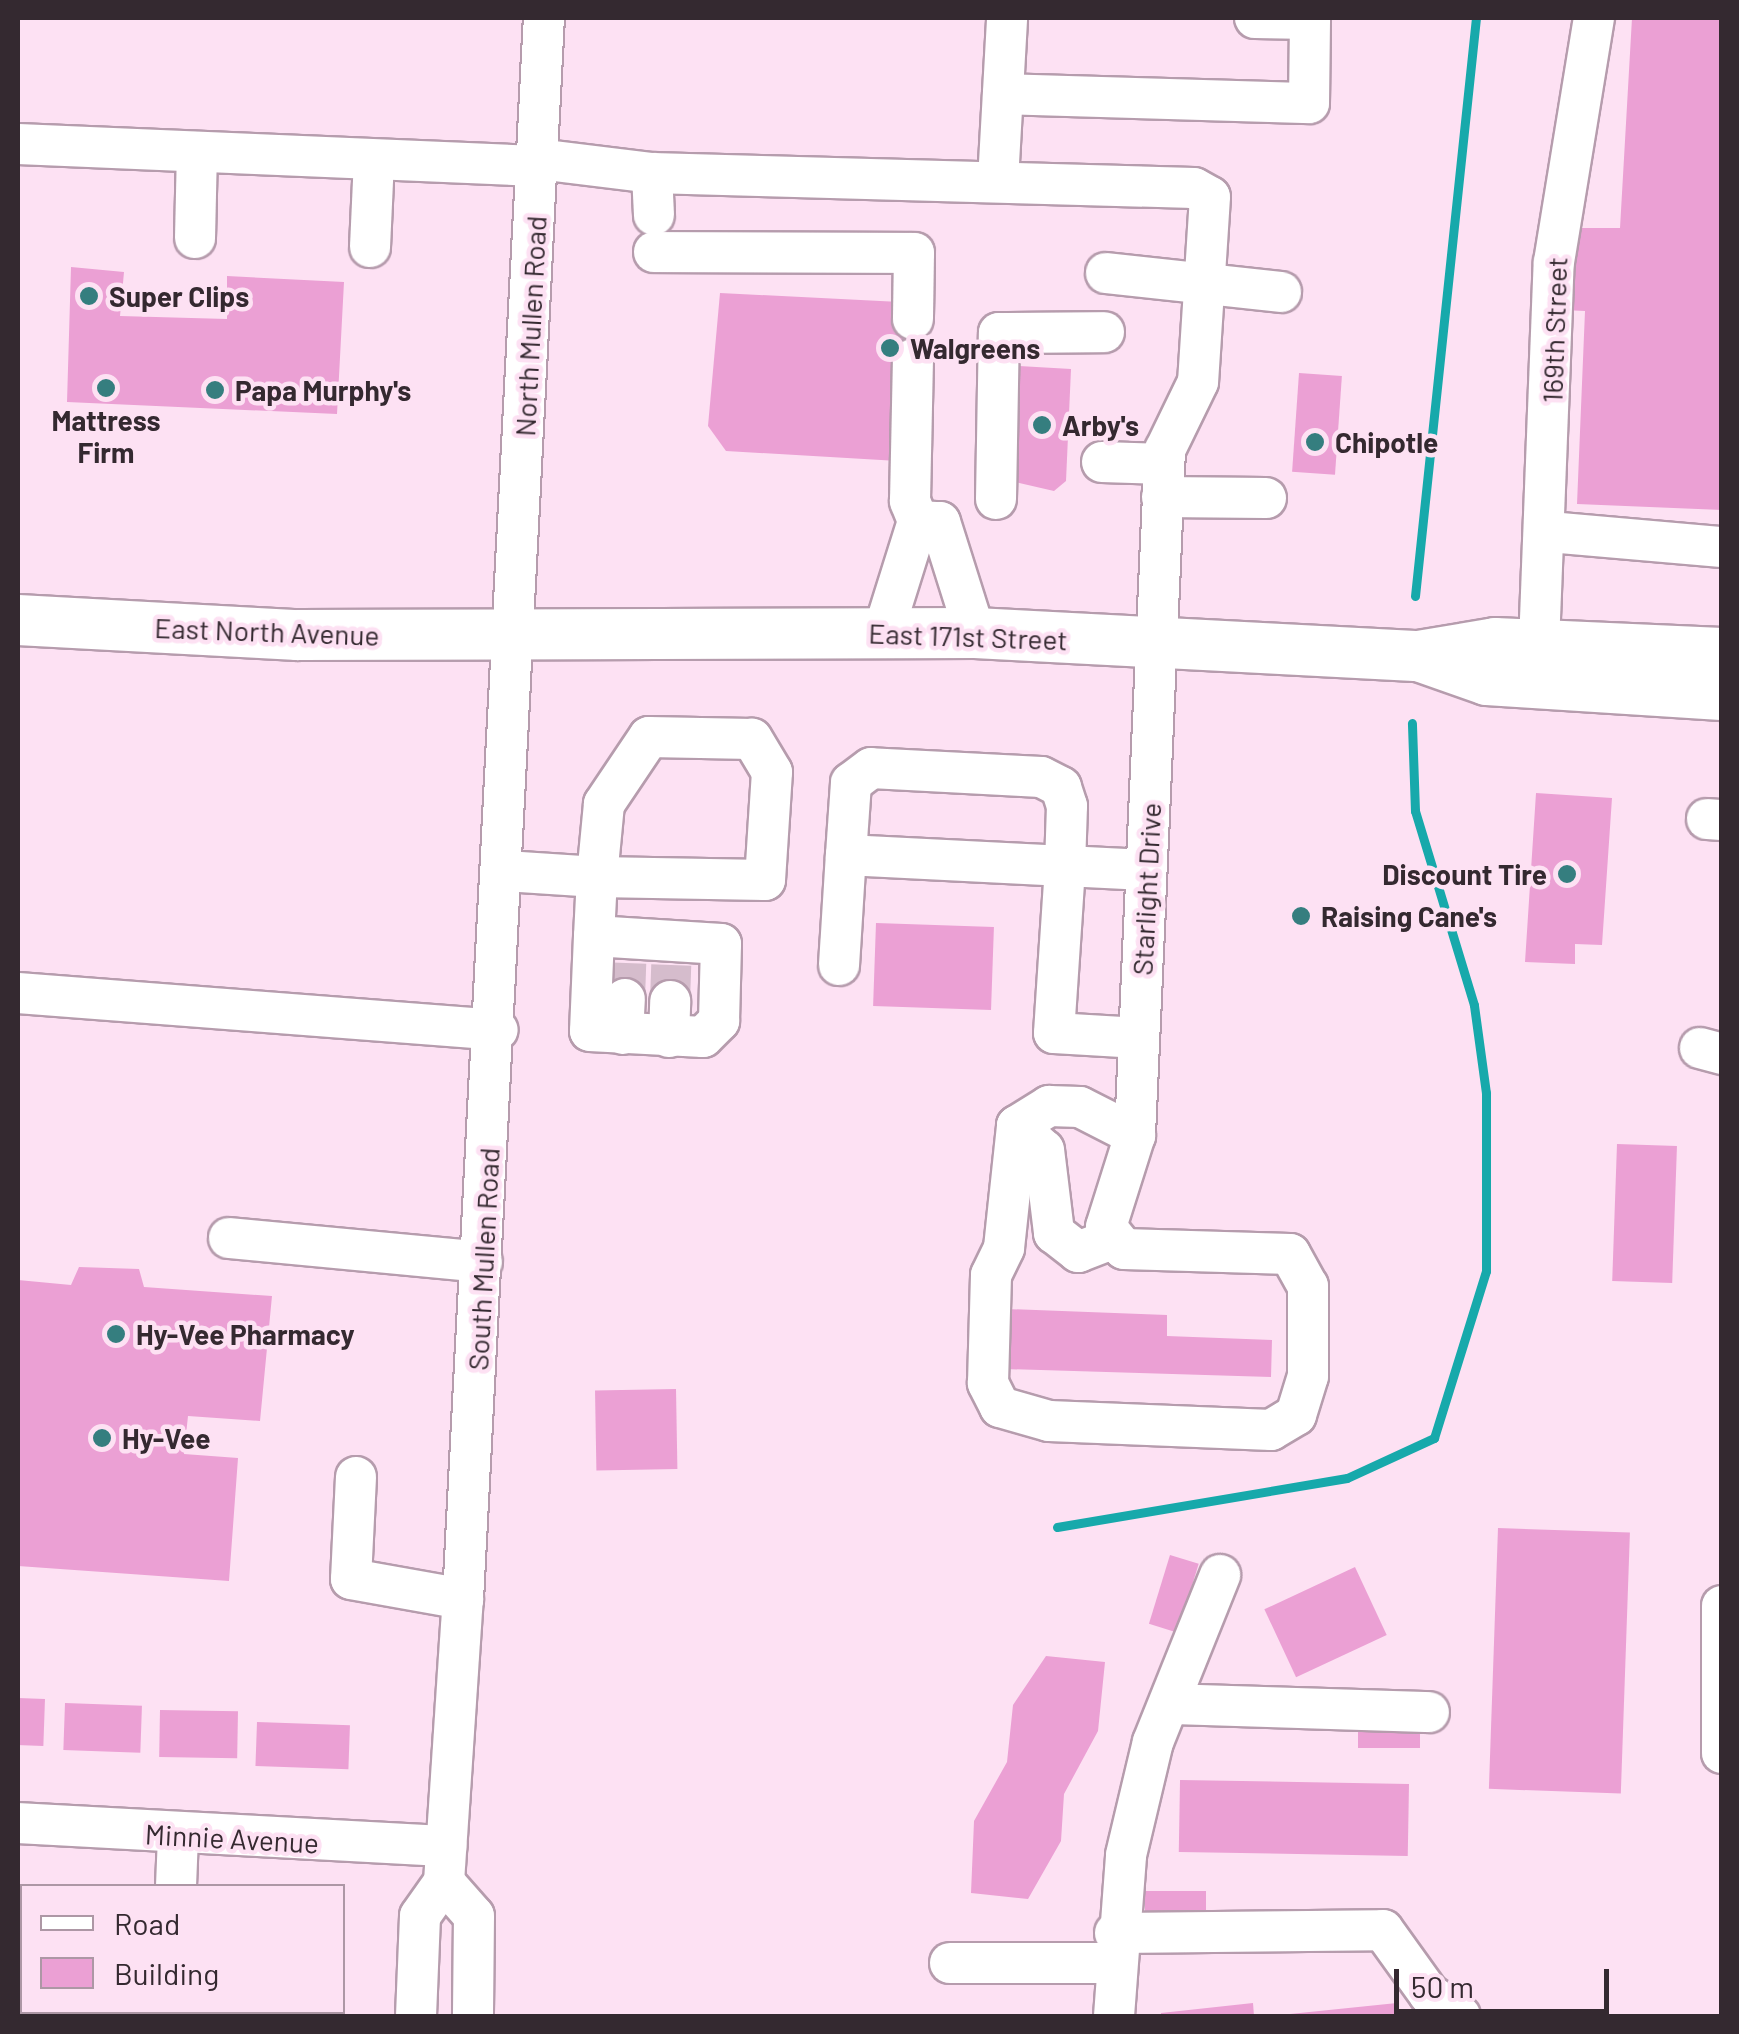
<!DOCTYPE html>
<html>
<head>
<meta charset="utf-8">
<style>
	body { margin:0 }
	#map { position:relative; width:1739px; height:2034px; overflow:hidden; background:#fde1f3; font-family:Barlow,sans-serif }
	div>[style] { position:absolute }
	.stream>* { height:9px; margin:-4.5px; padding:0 4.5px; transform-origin:4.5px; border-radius:4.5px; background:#17a9ab }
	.building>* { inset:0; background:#eba0d4; transform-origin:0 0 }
	.minor-tunnel>* { height:40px; margin-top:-20px; transform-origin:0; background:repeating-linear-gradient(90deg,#d5bccc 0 40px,transparent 0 60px) }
	.roads { filter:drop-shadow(2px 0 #b69cad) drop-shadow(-2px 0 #b69cad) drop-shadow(0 2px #b69cad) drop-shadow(0 -2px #b69cad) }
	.minor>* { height:40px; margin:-20px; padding:0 20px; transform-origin:20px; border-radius:20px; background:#fff }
	.major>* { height:50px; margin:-25px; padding:0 25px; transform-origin:25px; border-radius:25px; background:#fff }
	.dots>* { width:28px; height:28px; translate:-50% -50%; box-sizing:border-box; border:5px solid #fde1f3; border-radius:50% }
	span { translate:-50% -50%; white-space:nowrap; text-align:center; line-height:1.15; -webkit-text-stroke:9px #fde1f3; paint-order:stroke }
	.poi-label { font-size:28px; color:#342930; font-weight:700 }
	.left { translate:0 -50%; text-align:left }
	.right { translate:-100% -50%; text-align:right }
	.street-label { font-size:28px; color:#342930 }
	.frame { position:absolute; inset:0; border:20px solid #342930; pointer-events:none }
	.legend { position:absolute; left:20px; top:1884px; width:325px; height:130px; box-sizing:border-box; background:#fde1f3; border:2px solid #ad97a5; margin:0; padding:12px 18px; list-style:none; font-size:30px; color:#342930 }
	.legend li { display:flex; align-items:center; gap:20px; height:50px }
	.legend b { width:50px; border:2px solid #ad97a5 }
	.scale { position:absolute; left:1394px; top:1969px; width:215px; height:45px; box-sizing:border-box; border:5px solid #342930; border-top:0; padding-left:12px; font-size:30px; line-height:35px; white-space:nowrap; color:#342930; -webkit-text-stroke:8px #fde1f3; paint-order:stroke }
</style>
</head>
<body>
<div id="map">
	<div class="stream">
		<div style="left:1415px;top:596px;width:581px;rotate:-83.98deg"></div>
		<div style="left:1057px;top:1527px;width:294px;rotate:-9.6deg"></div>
		<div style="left:1347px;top:1478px;width:96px;rotate:-24.7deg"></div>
		<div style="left:1434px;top:1438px;width:175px;rotate:-72.7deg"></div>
		<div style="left:1486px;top:1271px;width:178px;rotate:-90deg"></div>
		<div style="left:1486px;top:1093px;width:89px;rotate:-97.8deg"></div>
		<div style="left:1474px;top:1005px;width:203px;rotate:-106.9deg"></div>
		<div style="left:1415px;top:811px;width:88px;rotate:-92deg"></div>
	</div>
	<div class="building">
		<div style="clip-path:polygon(1632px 18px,1722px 18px,1722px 510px,1577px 504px,1585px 311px,1564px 310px,1567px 228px,1620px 228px)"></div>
		<div style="clip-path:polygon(71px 267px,124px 272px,120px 316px,227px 319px,227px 276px,344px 282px,337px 414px,67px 402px)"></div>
		<div style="clip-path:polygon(720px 293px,900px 302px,923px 320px,898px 461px,726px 451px,708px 426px)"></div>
		<div style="clip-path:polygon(1019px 366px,1071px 369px,1066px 481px,1054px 491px,1011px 481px)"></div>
		<div style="left:1299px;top:373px;width:43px;height:99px;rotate:4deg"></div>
		<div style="clip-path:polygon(1536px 793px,1612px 798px,1602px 945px,1575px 944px,1575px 964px,1525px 962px)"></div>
		<div style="left:876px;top:923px;width:118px;height:83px;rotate:2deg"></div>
		<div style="left:1617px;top:1144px;width:60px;height:137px;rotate:2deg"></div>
		<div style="clip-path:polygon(79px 1267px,139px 1269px,144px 1287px,272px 1296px,260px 1421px,188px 1416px,184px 1454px,238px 1458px,229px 1581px,18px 1566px,18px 1280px,71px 1285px)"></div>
		<div style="clip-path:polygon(1006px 1309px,1167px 1315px,1167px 1336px,1272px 1340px,1271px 1377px,1004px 1369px)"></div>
		<div style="left:676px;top:1389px;width:80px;height:81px;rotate:89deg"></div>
		<div style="left:1498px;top:1528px;width:132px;height:261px;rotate:2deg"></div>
		<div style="left:1170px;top:1555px;width:30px;height:72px;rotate:17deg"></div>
		<div style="left:1355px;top:1567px;width:75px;height:100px;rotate:65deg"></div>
		<div style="clip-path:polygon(1046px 1656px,1105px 1662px,1098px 1731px,1064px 1794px,1061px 1841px,1028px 1899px,971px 1893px,974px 1821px,1007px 1762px,1013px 1705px)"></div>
		<div style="left:18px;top:1698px;width:27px;height:47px;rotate:2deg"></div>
		<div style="left:65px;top:1703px;width:77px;height:47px;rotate:2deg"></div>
		<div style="left:160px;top:1710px;width:78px;height:47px;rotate:1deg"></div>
		<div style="left:1420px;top:1720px;width:28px;height:62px;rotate:90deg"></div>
		<div style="left:257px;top:1722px;width:93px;height:44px;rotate:2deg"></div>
		<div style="left:1409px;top:1784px;width:72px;height:229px;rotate:91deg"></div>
		<div style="left:1206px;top:1891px;width:28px;height:61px;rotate:90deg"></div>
		<div style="clip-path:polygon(1253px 2003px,1254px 2016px,1161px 2016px,1161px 2013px)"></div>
		<div style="clip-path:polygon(1397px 2003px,1399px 2016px,1290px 2016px,1290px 2014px)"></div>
		<div style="left:45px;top:2012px;width:47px;height:4px"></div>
	</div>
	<div class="minor-tunnel">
		<div style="left:625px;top:999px;width:36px;rotate:-88deg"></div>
		<div style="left:670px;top:1001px;width:36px;rotate:-88deg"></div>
	</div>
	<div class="roads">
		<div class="minor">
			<div style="left:1003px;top:94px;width:306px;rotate:1.7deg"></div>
			<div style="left:1309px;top:103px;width:84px;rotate:-89.3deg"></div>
			<div style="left:1310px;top:19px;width:55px;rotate:-179deg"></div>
			<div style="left:18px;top:144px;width:519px;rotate:2.43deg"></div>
			<div style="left:538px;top:159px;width:115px;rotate:7deg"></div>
			<div style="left:652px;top:173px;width:42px;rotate:87.3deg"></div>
			<div style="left:652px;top:173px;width:542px;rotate:1.59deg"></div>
			<div style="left:1194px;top:188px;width:18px;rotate:29deg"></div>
			<div style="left:1210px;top:197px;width:185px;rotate:93.7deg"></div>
			<div style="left:1198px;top:382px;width:76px;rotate:115.9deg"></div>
			<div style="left:1165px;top:450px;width:686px;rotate:92.51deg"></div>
			<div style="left:1135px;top:1135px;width:96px;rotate:107.5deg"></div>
			<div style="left:1106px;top:1227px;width:28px;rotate:51deg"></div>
			<div style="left:1124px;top:1249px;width:166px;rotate:1.7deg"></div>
			<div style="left:1290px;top:1254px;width:37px;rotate:61deg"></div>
			<div style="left:1308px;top:1286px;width:90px;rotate:90deg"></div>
			<div style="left:1308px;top:1376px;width:41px;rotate:107.1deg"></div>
			<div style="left:1296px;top:1415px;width:29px;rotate:149deg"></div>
			<div style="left:1271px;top:1430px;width:222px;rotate:-177.7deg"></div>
			<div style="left:1049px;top:1421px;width:51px;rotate:-164.1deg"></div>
			<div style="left:1000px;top:1407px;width:27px;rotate:-117deg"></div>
			<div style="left:988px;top:1383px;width:108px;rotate:-88.4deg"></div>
			<div style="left:991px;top:1275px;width:30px;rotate:-64deg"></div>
			<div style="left:1004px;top:1248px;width:123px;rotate:-83.9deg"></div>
			<div style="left:1017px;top:1126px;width:38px;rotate:-32deg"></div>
			<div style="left:1049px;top:1106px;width:31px;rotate:2deg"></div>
			<div style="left:1080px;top:1107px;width:62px;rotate:27deg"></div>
			<div style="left:998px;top:181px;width:163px;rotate:-86.8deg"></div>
			<div style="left:195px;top:238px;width:86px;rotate:-88.7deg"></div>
			<div style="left:370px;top:247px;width:87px;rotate:-87.4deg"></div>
			<div style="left:654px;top:252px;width:260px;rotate:0.2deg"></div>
			<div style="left:914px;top:253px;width:66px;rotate:90.9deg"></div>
			<div style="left:1106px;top:273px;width:176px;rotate:6.2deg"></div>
			<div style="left:1102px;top:462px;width:62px;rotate:1.8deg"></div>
			<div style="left:1162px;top:497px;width:104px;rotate:0.6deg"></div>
			<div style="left:996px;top:499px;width:166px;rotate:-89deg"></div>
			<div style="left:999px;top:333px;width:105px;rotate:-0.5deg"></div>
			<div style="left:918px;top:521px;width:22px;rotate:3deg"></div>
			<div style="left:940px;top:522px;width:116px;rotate:72.5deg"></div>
			<div style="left:1549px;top:532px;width:174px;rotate:5deg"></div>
			<div style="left:883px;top:633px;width:117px;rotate:-72.6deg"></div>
			<div style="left:918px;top:521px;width:22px;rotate:-112deg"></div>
			<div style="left:910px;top:501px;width:142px;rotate:-88.8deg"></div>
			<div style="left:1539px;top:645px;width:383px;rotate:-87.8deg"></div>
			<div style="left:1554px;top:262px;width:247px;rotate:-80.7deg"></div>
			<div style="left:1707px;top:819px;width:15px;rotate:4deg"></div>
			<div style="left:505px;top:871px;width:92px;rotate:3.7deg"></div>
			<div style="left:597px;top:877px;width:168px;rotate:1deg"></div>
			<div style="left:765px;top:880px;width:108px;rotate:-86.3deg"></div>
			<div style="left:772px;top:772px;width:39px;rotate:-121deg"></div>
			<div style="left:752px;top:739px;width:103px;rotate:-178.9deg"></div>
			<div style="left:649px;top:737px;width:81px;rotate:123.9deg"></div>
			<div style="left:604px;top:804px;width:73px;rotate:95.5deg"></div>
			<div style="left:597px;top:877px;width:59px;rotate:92.9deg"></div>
			<div style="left:594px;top:936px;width:95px;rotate:92.4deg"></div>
			<div style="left:590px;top:1031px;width:113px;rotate:3deg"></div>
			<div style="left:703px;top:1037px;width:23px;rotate:-45deg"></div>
			<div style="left:719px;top:1021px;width:77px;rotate:-88.5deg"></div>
			<div style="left:721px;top:944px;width:127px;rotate:-176.4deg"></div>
			<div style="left:839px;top:965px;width:110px;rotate:-86.4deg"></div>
			<div style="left:18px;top:993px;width:481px;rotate:4.4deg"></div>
			<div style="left:623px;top:1034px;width:35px;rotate:-87deg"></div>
			<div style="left:669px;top:1037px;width:36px;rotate:-88deg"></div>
			<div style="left:1139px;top:1038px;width:85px;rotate:-176.6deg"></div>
			<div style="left:1054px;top:1033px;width:167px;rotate:-86.2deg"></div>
			<div style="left:1065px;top:866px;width:60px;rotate:-88.1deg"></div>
			<div style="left:1067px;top:806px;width:20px;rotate:-108deg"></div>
			<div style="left:1061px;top:787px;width:22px;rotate:-153deg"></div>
			<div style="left:1041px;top:777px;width:170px;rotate:-177deg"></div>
			<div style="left:871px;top:768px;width:25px;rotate:143deg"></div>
			<div style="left:851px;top:783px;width:72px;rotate:94deg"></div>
			<div style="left:846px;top:855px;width:219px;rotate:2.9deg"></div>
			<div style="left:1065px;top:866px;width:81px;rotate:2.8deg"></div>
			<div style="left:1700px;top:1048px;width:23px;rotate:15deg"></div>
			<div style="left:1017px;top:1126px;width:36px;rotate:42deg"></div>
			<div style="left:1044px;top:1150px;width:84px;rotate:83.1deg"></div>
			<div style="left:1054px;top:1233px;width:31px;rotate:38deg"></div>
			<div style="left:1078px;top:1252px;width:33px;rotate:-21deg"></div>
			<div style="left:229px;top:1238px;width:254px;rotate:5.4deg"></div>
			<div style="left:356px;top:1477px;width:102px;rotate:92.8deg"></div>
			<div style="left:351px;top:1579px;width:114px;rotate:10.1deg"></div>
			<div style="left:1722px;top:1606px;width:147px;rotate:90deg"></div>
			<div style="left:1170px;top:1704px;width:259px;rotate:1.8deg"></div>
			<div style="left:18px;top:1823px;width:429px;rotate:3.1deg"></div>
			<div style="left:444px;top:1882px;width:45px;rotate:48.6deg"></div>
			<div style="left:474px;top:1916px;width:100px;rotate:90.6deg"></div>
			<div style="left:176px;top:1886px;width:49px;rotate:-87.7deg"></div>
			<div style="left:1115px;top:1933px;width:268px;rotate:-0.6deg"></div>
			<div style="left:1383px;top:1930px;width:79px;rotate:54.3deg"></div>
			<div style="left:1429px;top:1994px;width:38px;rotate:35deg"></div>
			<div style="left:950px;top:1963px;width:164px"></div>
			<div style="left:170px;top:2016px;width:4px;rotate:-76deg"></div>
			<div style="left:416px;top:2016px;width:100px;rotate:-87.7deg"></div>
			<div style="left:420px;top:1916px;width:42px;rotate:-54.8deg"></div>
			<div style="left:444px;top:1882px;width:284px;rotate:-86.2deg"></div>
			<div style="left:463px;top:1599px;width:1583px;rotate:-87.07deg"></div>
			<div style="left:1114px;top:2016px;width:161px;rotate:-85.7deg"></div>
			<div style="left:1126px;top:1855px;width:116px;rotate:-76.6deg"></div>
			<div style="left:1153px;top:1742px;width:180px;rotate:-68.1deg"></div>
		</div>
		<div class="major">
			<div style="left:18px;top:620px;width:280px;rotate:3.1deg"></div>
			<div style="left:298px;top:635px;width:677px;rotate:-0.17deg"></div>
			<div style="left:975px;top:633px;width:445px;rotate:3deg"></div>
			<div style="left:1419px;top:656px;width:77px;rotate:-9.7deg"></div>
			<div style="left:1495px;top:643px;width:227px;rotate:2.5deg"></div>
			<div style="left:1424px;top:658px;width:67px;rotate:19.2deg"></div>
			<div style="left:1487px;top:680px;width:235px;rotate:3.7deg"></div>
		</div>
	</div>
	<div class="dots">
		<div style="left:89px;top:296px;background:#357e7f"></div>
		<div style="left:890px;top:348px;background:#357e7f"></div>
		<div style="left:106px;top:388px;background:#357e7f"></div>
		<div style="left:215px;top:390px;background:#357e7f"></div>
		<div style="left:1042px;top:425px;background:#357e7f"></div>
		<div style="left:1315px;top:442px;background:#357e7f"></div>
		<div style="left:1567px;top:874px;background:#357e7f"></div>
		<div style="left:1301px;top:916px;background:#357e7f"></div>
		<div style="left:116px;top:1334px;background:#357e7f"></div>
		<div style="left:102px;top:1438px;background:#357e7f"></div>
	</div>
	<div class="poi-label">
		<span class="left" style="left:109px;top:296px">Super Clips</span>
		<span class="left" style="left:910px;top:348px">Walgreens</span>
		<span class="left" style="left:235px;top:390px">Papa Murphy's</span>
		<span style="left:106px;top:436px">Mattress<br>Firm</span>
		<span class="left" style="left:1062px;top:425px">Arby's</span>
		<span class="left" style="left:1335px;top:442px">Chipotle</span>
		<span class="right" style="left:1547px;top:874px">Discount Tire</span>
		<span class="left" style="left:1321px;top:916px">Raising Cane's</span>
		<span class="left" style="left:136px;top:1334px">Hy-Vee Pharmacy</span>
		<span class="left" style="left:122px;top:1438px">Hy-Vee</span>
	</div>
	<div class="street-label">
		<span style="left:530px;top:326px;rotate:-87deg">North Mullen Road</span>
		<span style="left:1554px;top:330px;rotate:-88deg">169th Street</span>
		<span style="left:267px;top:631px;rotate:2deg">East North Avenue</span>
		<span style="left:968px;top:636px;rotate:2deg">East 171st Street</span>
		<span style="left:1146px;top:889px;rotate:-87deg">Starlight Drive</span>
		<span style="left:483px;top:1259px;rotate:-87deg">South Mullen Road</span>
		<span style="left:232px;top:1838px;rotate:3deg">Minnie Avenue</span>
	</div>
	<div class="frame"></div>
	<ul class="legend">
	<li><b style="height:12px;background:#fff"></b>Road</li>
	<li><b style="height:28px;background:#eba0d4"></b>Building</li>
	</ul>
	<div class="scale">50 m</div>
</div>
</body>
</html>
